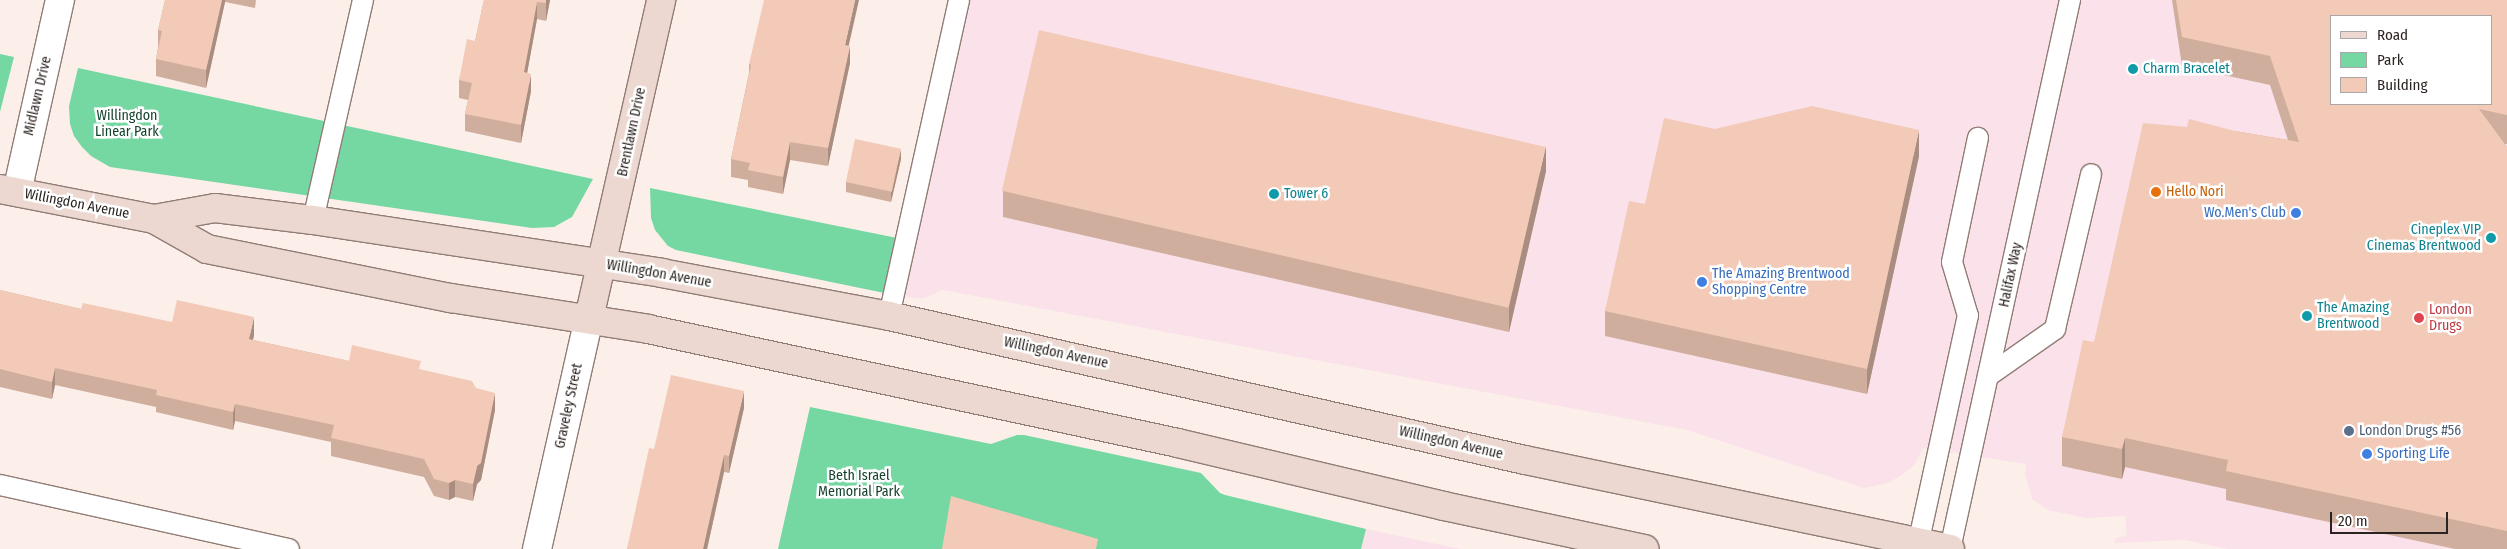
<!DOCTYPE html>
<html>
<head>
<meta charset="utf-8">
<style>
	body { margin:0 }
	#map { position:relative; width:2507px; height:549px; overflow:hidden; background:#fcefea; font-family:"Fira Sans Condensed",sans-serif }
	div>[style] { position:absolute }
	.commercial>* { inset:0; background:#fae1ea }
	.green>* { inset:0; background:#75d7a2 }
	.roads { filter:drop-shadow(1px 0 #907c75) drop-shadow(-1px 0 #907c75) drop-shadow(0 1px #907c75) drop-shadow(0 -1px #907c75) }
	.lane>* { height:20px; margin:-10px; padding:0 10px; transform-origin:10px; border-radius:10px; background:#fff }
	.street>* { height:28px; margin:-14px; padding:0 14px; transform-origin:14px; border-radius:14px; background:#fff }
	.secondary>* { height:28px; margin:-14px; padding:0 14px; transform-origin:14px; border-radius:14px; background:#ecd8d0 }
	.wall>* { inset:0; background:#d0ae9d }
	.shaded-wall>* { inset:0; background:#a98d80 }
	.building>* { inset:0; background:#f2cab7; transform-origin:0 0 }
	.dots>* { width:14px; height:14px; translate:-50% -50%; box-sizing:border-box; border:2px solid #fff; border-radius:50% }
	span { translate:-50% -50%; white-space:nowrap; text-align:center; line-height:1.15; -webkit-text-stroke:5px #fff; paint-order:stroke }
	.culture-label { font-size:14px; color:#0d838f }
	.left { translate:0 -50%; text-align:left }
	.right { translate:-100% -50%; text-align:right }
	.street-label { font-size:14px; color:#2b2320 }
	.park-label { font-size:14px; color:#16432d }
	.food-label { font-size:14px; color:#c56008 }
	.shop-label { font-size:14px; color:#366cbe }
	.health-label { font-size:14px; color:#be3a42 }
	.service-label { font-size:14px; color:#4e5e75 }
	.legend { position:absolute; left:2330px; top:15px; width:162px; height:90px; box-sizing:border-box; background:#fff; border:1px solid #aaa7a6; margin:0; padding:6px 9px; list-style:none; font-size:15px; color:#2b2320 }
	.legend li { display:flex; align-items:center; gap:10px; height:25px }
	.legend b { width:25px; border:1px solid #aaa7a6 }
	.scale { position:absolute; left:2330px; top:512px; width:118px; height:22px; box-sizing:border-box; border:2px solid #2b2320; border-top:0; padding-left:6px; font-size:15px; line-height:18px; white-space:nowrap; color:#2b2320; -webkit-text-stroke:4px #fff; paint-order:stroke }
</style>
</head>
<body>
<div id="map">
	<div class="commercial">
		<div style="clip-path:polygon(evenodd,959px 0,2507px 0,2507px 549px,2228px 549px,2184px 540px,2114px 543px,2116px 538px,2127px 535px,2125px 516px,2086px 518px,2048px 510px,2032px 499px,2025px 475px,2026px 464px,1923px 448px,1914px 465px,1903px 474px,1888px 483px,1864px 488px,1687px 430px,943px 290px,921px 299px,894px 295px,959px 0,2331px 16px,2491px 16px,2491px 104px,2331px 104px,2331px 16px)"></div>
		<div style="clip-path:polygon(1366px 529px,1461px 549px,1361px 549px)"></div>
	</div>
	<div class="green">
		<div style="clip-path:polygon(0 54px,14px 57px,0 112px)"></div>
		<div style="clip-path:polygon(78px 68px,324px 121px,593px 179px,572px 217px,554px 227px,532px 228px,110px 167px,91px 156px,82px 147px,74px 136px,70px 124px,69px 106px)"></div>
		<div style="clip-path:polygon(650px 188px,907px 240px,894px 295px,676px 250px,668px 246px,655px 230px,651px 218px)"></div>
		<div style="clip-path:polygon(810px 407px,991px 444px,1017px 435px,1024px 435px,1201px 473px,1220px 493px,1225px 495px,1366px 529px,1361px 549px,778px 549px)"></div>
	</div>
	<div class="roads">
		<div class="lane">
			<div style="left:313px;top:220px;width:226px;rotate:-77.2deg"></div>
			<div style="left:889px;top:316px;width:324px;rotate:-77.5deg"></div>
			<div style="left:1988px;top:376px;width:82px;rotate:-35deg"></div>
			<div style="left:2055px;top:329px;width:159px;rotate:-76.9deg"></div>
			<div style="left:0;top:485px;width:296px;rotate:12.5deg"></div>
			<div style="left:1917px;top:549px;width:239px;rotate:-77.7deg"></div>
			<div style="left:1968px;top:316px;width:56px;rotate:-106.5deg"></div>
			<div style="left:1952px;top:262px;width:127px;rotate:-78.2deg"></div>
			<div style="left:1950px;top:549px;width:562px;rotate:-77.67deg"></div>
		</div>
		<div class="street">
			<div style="left:17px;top:192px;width:197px;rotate:-77.4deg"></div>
			<div style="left:537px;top:549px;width:237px;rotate:-77.3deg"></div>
		</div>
		<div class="secondary">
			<div style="left:0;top:189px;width:157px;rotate:11deg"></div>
			<div style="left:154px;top:219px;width:61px;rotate:29.5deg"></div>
			<div style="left:207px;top:249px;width:249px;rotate:11.4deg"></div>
			<div style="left:451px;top:298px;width:199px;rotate:8.9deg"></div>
			<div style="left:648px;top:329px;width:542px;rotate:12.14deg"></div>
			<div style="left:1178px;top:443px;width:273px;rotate:13.3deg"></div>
			<div style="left:1444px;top:506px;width:205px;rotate:12.1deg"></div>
			<div style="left:154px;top:219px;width:62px;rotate:-10.2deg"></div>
			<div style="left:215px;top:208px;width:99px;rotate:7deg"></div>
			<div style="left:313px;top:220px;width:353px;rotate:8.6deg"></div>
			<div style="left:662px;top:273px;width:231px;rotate:10.7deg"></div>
			<div style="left:889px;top:316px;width:652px;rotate:12.76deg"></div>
			<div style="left:1525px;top:460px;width:434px;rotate:11.8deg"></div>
			<div style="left:589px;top:318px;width:326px;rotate:-77.2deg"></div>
		</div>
	</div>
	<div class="wall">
		<div style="clip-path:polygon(165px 0,256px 0,255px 8px,225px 2px,206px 88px,156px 76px,156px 59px,158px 48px,158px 30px)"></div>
		<div style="clip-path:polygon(484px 0,550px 0,546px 21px,537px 19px,527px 73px,531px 91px,521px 143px,465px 131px,465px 114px,468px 100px,459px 98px,459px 80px,475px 41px)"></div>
		<div style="clip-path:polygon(2172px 0,2507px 0,2507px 144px,2505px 144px,2507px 147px,2507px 549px,2455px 549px,2226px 500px,2226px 489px,2125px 467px,2122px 479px,2062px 466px,2062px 437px,2094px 342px,2235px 131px,2288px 140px,2270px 85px,2182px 66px)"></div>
		<div style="clip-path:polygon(849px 46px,850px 63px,828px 166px,790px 160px,783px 194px,748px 187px,748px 180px,731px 177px,731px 159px,749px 73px,749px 64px)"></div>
		<div style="clip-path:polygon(1715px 129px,1919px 156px,1867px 394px,1605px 336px,1605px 311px,1645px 204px)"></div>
		<div style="clip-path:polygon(901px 159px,891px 202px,846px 192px,846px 182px)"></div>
		<div style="clip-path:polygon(1546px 171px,1509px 332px,1003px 217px,1003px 191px)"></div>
		<div style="clip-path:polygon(0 290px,81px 309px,254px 335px,253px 340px,349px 361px,421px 370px,476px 388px,495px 410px,481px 480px,477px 484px,473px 501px,455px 497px,449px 500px,434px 496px,424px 477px,331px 456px,331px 442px,235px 421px,233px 430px,156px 412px,156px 407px,55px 385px,52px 399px,0 387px)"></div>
		<div style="clip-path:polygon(744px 408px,729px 473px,724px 472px,707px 549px,627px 549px,654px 449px)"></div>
	</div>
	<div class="shaded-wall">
		<div style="clip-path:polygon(222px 0,225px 0,225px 2px,206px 88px,206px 70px)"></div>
		<div style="clip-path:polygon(546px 0,550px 0,546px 21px)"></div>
		<div style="clip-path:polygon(855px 0,859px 0,845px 62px,845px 45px)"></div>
		<div style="clip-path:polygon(537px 2px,537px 19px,524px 90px,524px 72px)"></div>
		<div style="clip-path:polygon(850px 46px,850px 63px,828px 166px,828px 148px)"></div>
		<div style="clip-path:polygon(531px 74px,531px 91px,521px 143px,521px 125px)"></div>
		<div style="clip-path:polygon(1919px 130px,1919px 156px,1867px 394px,1867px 369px)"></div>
		<div style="clip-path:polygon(790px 142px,790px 160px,783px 194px,783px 177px)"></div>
		<div style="clip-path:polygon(1546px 146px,1546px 171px,1509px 332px,1509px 306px)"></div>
		<div style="clip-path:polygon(901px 149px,901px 159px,891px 202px,891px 192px)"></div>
		<div style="clip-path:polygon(254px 317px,254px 335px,249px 357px,249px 339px)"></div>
		<div style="clip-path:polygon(55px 368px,55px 385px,52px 399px,52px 382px)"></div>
		<div style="clip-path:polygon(744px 391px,744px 408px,729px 473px,729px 456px)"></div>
		<div style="clip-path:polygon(495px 393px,495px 410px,481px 480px,477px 484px,473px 501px,473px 484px)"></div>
		<div style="clip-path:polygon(235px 404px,235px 421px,233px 430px,233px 412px)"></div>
		<div style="clip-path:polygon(2125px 438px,2125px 467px,2122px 479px,2122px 449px)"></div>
		<div style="clip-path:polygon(724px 455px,724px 472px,707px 549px,703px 549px)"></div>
		<div style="clip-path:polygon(455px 480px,455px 497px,449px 500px,449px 483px)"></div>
	</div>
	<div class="building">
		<div style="clip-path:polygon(165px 0,222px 0,206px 70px,156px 59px,162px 31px,158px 30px)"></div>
		<div style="clip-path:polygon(484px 0,546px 0,546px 3px,537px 2px,524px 72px,531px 74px,521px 125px,465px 114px,472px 83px,459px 80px,467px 39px,475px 41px)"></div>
		<div style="clip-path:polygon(764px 0,855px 0,845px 45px,850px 46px,828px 148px,790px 142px,783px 177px,748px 170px,750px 163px,731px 159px,751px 65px,749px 64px)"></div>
		<div style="clip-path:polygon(evenodd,2176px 0,2507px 0,2507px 115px,2479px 109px,2507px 147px,2507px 531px,2226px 471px,2228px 460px,2125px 438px,2122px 449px,2062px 437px,2083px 340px,2094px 342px,2143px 123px,2187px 127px,2189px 119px,2235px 131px,2299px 142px,2270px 56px,2182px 37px,2176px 0,2331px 16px,2491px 16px,2491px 104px,2331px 104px,2331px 16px)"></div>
		<div style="left:1039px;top:30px;width:520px;height:165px;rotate:13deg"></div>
		<div style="clip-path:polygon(1812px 106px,1919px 130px,1867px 369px,1605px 311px,1629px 201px,1645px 204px,1664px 118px,1715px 129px)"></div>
		<div style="left:855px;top:139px;width:47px;height:44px;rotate:12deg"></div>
		<div style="clip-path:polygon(0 290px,81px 309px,83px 303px,172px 322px,177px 300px,254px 317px,249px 339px,349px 361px,352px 345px,421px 361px,419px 369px,472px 381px,476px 388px,495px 393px,481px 463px,477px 466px,473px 484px,455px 480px,449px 483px,434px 479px,424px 459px,331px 438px,334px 425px,235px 404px,233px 412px,156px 395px,157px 390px,55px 368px,52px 382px,0 369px)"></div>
		<div style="clip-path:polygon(671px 375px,744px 391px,729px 456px,724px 455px,703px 549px,627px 549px,649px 448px,654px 449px)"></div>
		<div style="clip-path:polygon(951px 496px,1098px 539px,1096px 549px,942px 549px)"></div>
	</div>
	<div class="dots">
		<div style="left:2133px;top:69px;background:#0f9aa8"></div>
		<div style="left:2156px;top:192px;background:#e8710a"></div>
		<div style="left:1274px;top:194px;background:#0f9aa8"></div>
		<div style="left:2296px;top:213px;background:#3f7fe0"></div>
		<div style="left:2491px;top:238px;background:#0f9aa8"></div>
		<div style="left:1702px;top:282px;background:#3f7fe0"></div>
		<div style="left:2307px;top:316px;background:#0f9aa8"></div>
		<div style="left:2419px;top:318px;background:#e0444e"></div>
		<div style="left:2349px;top:431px;background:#5c6f8a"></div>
		<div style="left:2367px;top:454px;background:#3f7fe0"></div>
	</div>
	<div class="culture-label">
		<span class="left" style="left:2143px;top:69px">Charm Bracelet</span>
		<span class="left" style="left:1284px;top:194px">Tower 6</span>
		<span class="right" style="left:2481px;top:238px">Cineplex VIP<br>Cinemas Brentwood</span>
		<span class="left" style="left:2317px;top:316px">The Amazing<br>Brentwood</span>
	</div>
	<div class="street-label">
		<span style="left:38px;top:96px;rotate:-77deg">Midlawn Drive</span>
		<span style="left:632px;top:132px;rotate:-78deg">Brentlawn Drive</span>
		<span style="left:77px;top:204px;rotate:11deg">Willingdon Avenue</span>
		<span style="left:659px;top:274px;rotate:10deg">Willingdon Avenue</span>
		<span style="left:2011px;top:275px;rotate:-78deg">Halifax Way</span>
		<span style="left:1056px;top:353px;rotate:12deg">Willingdon Avenue</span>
		<span style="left:569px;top:406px;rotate:-78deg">Graveley Street</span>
		<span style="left:1451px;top:443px;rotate:13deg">Willingdon Avenue</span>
	</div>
	<div class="park-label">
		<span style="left:127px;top:124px">Willingdon<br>Linear Park</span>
		<span style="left:859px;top:484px">Beth Israel<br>Memorial Park</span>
	</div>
	<div class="food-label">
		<span class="left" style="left:2166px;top:192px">Hello Nori</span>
	</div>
	<div class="shop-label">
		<span class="right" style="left:2286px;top:213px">Wo.Men's Club</span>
		<span class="left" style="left:1712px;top:282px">The Amazing Brentwood<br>Shopping Centre</span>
		<span class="left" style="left:2377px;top:454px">Sporting Life</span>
	</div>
	<div class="health-label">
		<span class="left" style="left:2429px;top:318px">London<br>Drugs</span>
	</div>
	<div class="service-label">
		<span class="left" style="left:2359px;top:431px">London Drugs #56</span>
	</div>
	<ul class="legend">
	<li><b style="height:6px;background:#ecd8d0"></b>Road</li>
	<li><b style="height:14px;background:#75d7a2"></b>Park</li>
	<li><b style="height:14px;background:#f2cab7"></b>Building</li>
	</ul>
	<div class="scale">20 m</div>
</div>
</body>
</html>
